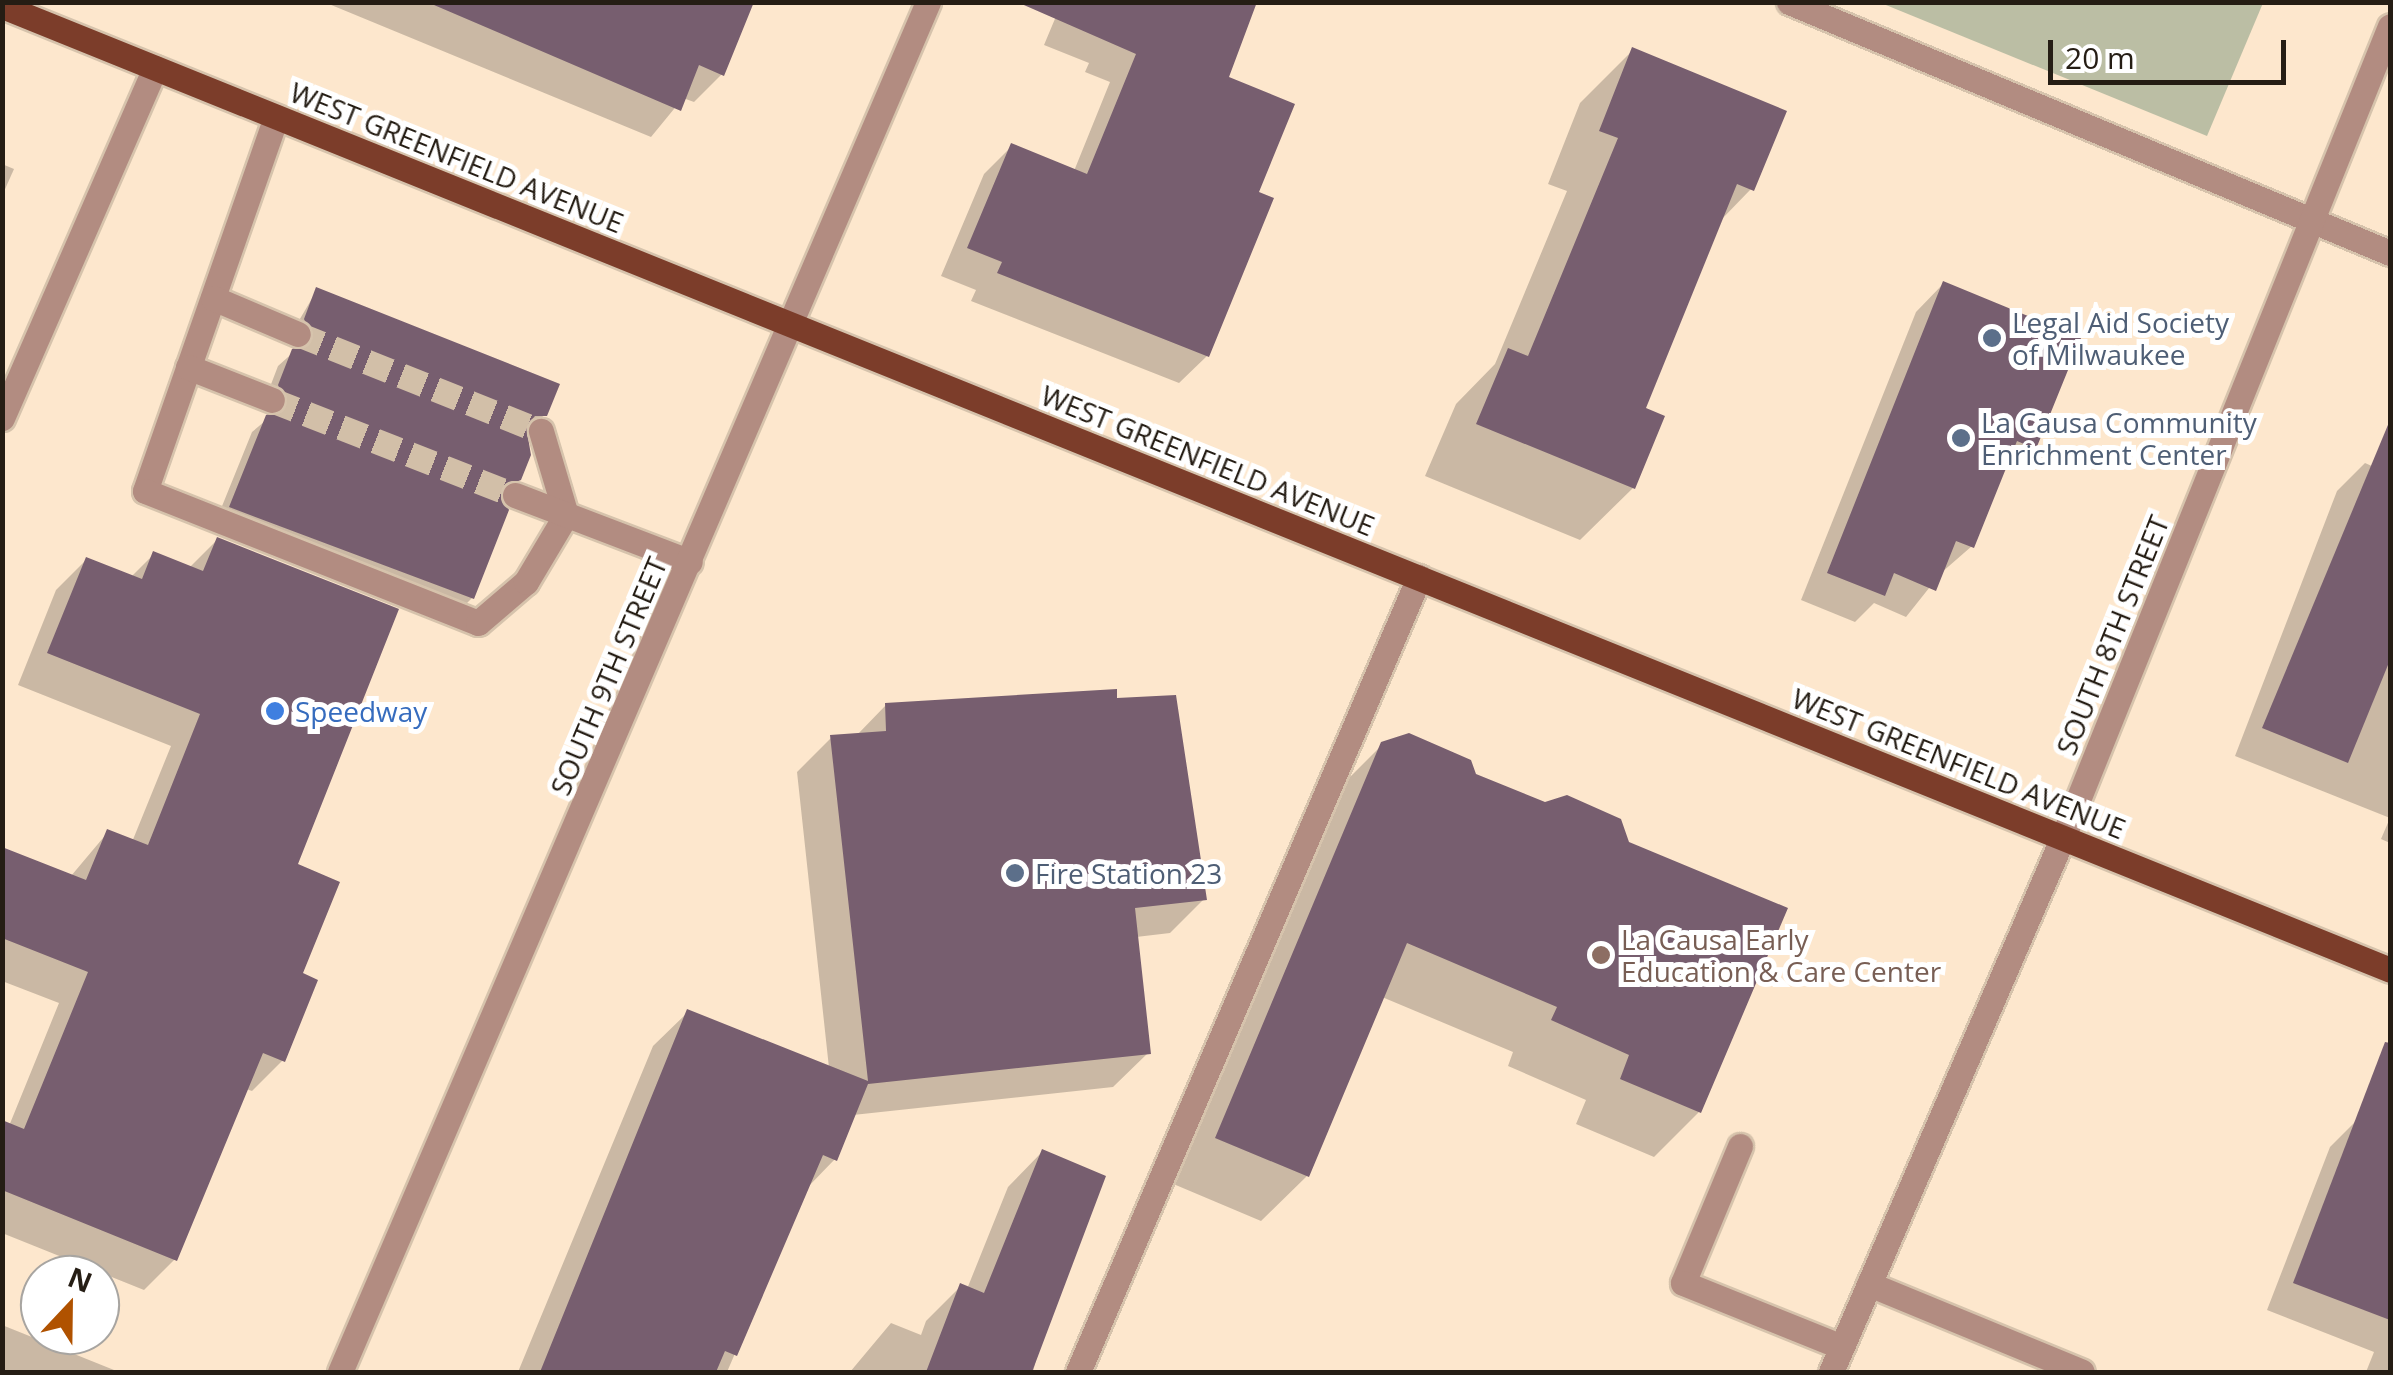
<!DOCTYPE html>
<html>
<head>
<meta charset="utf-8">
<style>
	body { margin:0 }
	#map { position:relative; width:2393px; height:1375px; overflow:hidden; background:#fde7cd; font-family:"Open Sans",sans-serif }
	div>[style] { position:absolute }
	.green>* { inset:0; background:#bbbea4 }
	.shadow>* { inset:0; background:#0003 }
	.building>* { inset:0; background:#775e6f }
	.minor-tunnel>* { height:25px; margin-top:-12.5px; transform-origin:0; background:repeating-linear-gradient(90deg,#d2bfa8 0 25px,transparent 0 37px) }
	.roads { filter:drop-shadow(2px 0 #d6c3ac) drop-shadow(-2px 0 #d6c3ac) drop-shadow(0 2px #d6c3ac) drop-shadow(0 -2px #d6c3ac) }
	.minor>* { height:25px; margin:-12.5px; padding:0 12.5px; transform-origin:12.5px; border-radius:12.5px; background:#b28c81 }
	.major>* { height:25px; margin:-12.5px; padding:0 12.5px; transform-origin:12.5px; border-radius:12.5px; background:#7c3d2a }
	.dots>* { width:28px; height:28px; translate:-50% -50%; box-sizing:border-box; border:5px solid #fff; border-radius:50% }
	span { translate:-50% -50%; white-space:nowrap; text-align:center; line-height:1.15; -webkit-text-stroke:10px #fff; paint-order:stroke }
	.street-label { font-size:28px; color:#251d14 }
	.service-label { font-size:28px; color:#4e5e75 }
	.left { translate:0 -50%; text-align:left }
	.shop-label { font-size:28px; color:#366cbe }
	.education-label { font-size:28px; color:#785e54 }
	.frame { position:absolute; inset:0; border:5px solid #251d14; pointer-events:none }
	.north { position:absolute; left:20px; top:1255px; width:100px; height:100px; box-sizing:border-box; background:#fff; border:2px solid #a8a5a1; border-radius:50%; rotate:22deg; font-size:28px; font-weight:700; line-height:40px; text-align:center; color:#251d14 }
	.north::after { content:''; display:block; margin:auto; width:35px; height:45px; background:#b05200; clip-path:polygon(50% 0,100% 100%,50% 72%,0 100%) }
	.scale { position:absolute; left:2048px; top:40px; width:238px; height:45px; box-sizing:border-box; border:5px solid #251d14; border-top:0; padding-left:12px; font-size:30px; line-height:35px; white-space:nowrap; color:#251d14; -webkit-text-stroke:8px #fff; paint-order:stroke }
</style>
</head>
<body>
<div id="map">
	<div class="green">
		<div style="clip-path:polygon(1881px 3px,2263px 3px,2207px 136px)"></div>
	</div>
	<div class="shadow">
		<div style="clip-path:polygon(324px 2px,752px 2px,722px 74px,694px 102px,683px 98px,651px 137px)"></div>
		<div style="clip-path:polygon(1062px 2px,1226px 78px,1256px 193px,1207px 356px,1179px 383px,971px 301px,976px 290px,941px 276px,984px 174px,1012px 146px,1074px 171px,1110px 82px,1085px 72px,1089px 63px,1044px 45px)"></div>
		<div style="clip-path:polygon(1633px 50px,1751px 189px,1720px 221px,1642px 409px,1633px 488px,1580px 540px,1425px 476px,1456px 404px,1495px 364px,1567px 191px,1548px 184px,1580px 103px)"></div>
		<div style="clip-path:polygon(2px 164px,14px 169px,2px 196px)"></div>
		<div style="clip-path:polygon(1943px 284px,2034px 447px,2002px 473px,1972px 546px,1941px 573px,1906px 617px,1874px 603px,1855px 622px,1801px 600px,1916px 312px)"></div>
		<div style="clip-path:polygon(317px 290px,545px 415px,524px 429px,519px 479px,500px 495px,472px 598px,458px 612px,216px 521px,252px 432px,271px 416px,265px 400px,278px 366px,297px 349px,291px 334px)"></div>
		<div style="clip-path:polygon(2365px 463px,2390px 474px,2390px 843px,2381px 839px,2390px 818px,2235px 756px,2337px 491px)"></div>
		<div style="clip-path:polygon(217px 540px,294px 866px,300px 975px,283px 1060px,252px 1091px,246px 1089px,175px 1259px,144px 1290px,2px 1233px,2px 1123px,9px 1126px,59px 1003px,2px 981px,2px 849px,71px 876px,108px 832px,132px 842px,171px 746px,18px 685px,56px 590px,87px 559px,131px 577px,154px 554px,189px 568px)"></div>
		<div style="clip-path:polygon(1115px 701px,1204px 899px,1170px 933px,1136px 937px,1148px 1053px,1113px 1087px,853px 1115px,835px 1159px,806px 1189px,727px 1372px,518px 1372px,653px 1046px,688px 1012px,829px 1068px,797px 772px,832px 737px,856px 736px,886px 705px)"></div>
		<div style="clip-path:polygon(1383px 744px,1474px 776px,1699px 1112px,1654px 1157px,1576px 1124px,1586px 1100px,1508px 1066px,1513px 1052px,1382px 997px,1307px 1176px,1261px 1221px,1171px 1183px,1337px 790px)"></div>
		<div style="clip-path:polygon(2358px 1119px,2390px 1132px,2390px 1372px,2366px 1372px,2374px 1352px,2267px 1310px,2330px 1147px)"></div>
		<div style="clip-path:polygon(1042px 1152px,1046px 1318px,1033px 1372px,850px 1372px,891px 1323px,921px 1335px,926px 1321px,961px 1286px,967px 1289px,1008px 1187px)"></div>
		<div style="clip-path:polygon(2px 1325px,119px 1372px,2px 1372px)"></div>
	</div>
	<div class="building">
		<div style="clip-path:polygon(427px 2px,754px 2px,724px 76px,699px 65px,681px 111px)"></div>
		<div style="clip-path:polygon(1017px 2px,1257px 2px,1229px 77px,1295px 104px,1259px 192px,1274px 198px,1209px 357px,997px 273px,1002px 262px,967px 248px,1011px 143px,1087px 174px,1136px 54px)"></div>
		<div style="clip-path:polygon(1632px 47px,1787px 111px,1754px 191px,1737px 184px,1646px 408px,1665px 416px,1635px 489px,1476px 424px,1508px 348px,1528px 356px,1618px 138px,1599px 131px)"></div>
		<div style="clip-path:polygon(1943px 281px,2081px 338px,2036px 449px,2017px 441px,1974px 548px,1956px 541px,1936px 591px,1894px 573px,1885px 596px,1827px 573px)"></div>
		<div style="clip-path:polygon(316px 287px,560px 384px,547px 416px,535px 416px,526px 426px,531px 455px,521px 480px,500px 488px,509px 510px,474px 599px,229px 507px,266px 415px,287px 407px,278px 385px,292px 349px,313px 339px,304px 319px)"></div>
		<div style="clip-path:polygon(2390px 420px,2390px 660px,2348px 763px,2262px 728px)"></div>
		<div style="clip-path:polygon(217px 537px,399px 609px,298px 864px,340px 882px,303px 973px,318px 980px,285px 1062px,263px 1053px,177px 1261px,2px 1190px,2px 1120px,24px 1129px,88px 972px,2px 938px,2px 847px,86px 880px,107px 829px,148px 845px,200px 714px,47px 653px,86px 557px,142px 579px,153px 551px,203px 571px)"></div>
		<div style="clip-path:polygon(1117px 689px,1117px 698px,1176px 695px,1207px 900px,1135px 908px,1151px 1054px,868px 1084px,837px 1161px,823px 1155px,737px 1356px,725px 1351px,716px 1372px,540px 1372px,687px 1009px,868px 1081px,830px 735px,886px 731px,885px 703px)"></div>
		<div style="clip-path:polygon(1409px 733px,1471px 760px,1476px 774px,1545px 802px,1567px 795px,1621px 819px,1629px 842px,1788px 908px,1701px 1113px,1620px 1079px,1629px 1055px,1551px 1020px,1557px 1007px,1407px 943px,1309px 1177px,1215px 1138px,1381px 742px)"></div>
		<div style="clip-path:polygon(2385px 1042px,2390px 1043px,2390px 1320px,2293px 1283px)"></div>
		<div style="clip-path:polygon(1042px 1149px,1106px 1176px,1032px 1372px,926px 1372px,960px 1283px,984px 1293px)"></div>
	</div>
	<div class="minor-tunnel">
		<div style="left:298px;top:334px;width:262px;rotate:21.8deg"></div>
		<div style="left:272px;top:400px;width:261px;rotate:21.4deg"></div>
	</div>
	<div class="roads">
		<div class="minor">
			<div style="left:1789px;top:2px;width:651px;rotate:22.67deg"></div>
			<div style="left:276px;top:117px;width:396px;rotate:109.3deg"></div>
			<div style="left:145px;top:491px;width:358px;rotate:21.6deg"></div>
			<div style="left:478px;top:623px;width:63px;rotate:-40.5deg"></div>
			<div style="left:526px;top:582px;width:78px;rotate:-59.2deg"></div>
			<div style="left:566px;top:515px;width:88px;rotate:-106.6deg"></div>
			<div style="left:213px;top:298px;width:92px;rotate:23deg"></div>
			<div style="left:188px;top:367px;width:90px;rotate:21.4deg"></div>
			<div style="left:2px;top:418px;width:382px;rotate:-66.4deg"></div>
			<div style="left:515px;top:495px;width:187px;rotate:20.9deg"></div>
			<div style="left:1740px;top:1146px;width:148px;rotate:112.6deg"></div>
			<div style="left:1683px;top:1283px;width:171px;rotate:21.9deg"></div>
			<div style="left:1869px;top:1284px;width:230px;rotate:22.4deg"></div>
			<div style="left:340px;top:1372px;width:1491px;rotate:-66.77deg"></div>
			<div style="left:1078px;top:1372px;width:865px;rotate:-66.78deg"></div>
			<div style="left:1831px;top:1372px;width:583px;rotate:-66.56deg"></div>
			<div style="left:2063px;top:837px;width:874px;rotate:-68.04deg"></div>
		</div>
		<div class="major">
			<div style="left:2px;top:6px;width:2575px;rotate:21.98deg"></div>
		</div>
	</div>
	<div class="dots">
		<div style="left:1992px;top:338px;background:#5c6f8a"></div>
		<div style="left:1961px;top:438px;background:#5c6f8a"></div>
		<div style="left:275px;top:711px;background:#3f7fe0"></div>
		<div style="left:1015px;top:873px;background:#5c6f8a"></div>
		<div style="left:1601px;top:955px;background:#8d6e63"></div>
	</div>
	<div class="street-label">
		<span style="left:457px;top:157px;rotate:22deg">WEST GREENFIELD AVENUE</span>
		<span style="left:1208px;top:460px;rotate:22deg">WEST GREENFIELD AVENUE</span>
		<span style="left:2112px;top:635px;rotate:-68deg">SOUTH 8TH STREET</span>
		<span style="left:608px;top:676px;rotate:-67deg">SOUTH 9TH STREET</span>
		<span style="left:1959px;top:763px;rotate:22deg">WEST GREENFIELD AVENUE</span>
	</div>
	<div class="service-label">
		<span class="left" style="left:2012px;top:338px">Legal Aid Society<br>of Milwaukee</span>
		<span class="left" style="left:1981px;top:438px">La Causa Community<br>Enrichment Center</span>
		<span class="left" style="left:1035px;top:873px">Fire Station 23</span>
	</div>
	<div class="shop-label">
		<span class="left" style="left:295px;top:711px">Speedway</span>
	</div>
	<div class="education-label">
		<span class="left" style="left:1621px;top:955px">La Causa Early<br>Education &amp; Care Center</span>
	</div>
	<div class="frame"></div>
	<div class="north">N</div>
	<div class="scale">20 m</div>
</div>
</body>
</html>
